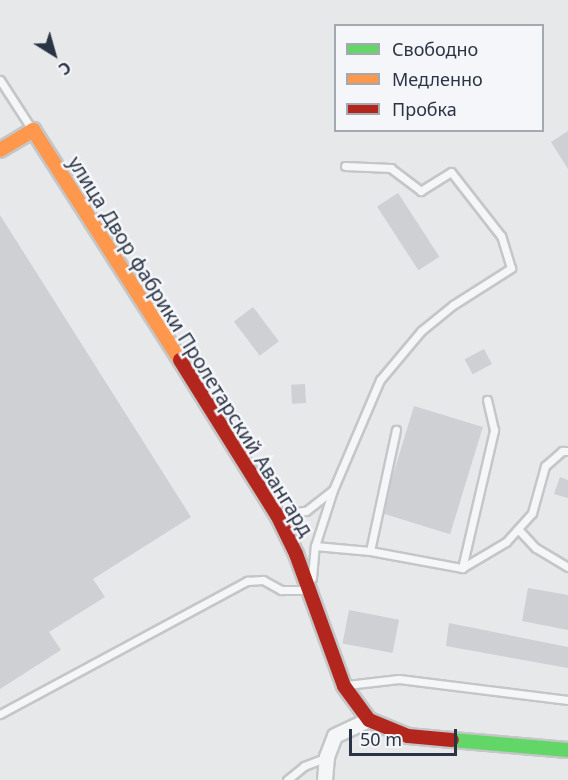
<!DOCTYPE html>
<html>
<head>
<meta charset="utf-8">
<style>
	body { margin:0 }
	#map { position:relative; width:568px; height:780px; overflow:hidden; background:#e6e8ea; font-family:"Noto Sans",sans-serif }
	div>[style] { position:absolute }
	.building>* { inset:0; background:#ced0d3; transform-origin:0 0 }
	.roads { filter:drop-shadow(2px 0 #c4c6c8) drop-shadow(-2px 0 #c4c6c8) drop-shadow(0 2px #c4c6c8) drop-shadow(0 -2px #c4c6c8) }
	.lane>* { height:7px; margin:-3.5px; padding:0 3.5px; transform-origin:3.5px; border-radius:3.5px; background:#f5f6f7 }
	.street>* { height:14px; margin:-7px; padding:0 7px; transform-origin:7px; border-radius:7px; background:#f5f6f7 }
	.fast>* { height:14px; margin:-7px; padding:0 7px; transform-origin:7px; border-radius:7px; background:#63d668 }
	.slow>* { height:14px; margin:-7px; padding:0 7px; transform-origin:7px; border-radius:7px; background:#ff974d }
	.jam>* { height:14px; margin:-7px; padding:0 7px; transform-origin:7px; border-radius:7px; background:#b3261e }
	span { translate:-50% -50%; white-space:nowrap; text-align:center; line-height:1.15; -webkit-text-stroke:5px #f4f6f9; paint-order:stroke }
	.street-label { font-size:20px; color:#2b3445 }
	.legend { position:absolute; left:334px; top:24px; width:210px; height:108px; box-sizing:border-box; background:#f4f6f9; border:2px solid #a4a8b1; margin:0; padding:8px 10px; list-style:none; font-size:18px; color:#2b3445 }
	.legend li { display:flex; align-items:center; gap:12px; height:30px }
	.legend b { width:30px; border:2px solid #a4a8b1 }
	.north { position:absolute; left:24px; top:24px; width:60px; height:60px; -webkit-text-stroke:4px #f4f6f9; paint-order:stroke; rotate:143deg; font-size:16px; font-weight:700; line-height:24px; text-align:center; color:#2b3445 }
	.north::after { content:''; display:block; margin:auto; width:21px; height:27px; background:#2b3445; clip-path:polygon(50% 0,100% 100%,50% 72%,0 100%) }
	.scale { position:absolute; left:349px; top:729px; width:108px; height:27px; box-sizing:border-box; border:3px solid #2b3445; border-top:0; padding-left:8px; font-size:18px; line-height:21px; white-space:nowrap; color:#2b3445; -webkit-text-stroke:4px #f4f6f9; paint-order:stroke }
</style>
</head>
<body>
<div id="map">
	<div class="building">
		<div style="clip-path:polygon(568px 131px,568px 169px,551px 142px)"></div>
		<div style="left:398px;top:193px;width:76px;height:25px;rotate:57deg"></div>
		<div style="clip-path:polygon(0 215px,191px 517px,93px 579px,105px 597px,49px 632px,61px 650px,0 689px)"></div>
		<div style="left:253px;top:307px;width:43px;height:24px;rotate:53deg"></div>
		<div style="left:484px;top:349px;width:17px;height:22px;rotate:62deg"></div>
		<div style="left:305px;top:384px;width:19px;height:14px;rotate:87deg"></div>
		<div style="left:414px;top:406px;width:72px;height:112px;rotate:17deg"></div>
		<div style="clip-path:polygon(560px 477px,568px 480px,568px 498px,554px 494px)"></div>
		<div style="clip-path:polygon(528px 588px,568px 595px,568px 630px,522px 621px)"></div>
		<div style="left:349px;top:610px;width:51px;height:34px;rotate:11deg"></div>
		<div style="clip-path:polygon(449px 623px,568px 647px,568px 668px,446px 646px)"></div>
	</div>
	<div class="roads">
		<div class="lane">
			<div style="left:0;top:80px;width:57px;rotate:57.1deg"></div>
			<div style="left:280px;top:514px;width:26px;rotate:-7deg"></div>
			<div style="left:306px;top:511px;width:34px;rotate:-38deg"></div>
			<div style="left:518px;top:529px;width:26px;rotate:47deg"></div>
			<div style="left:536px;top:548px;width:37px;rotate:31deg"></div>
			<div style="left:315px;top:546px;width:55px;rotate:5.2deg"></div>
			<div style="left:370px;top:551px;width:124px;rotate:-77.9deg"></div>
			<div style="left:370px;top:551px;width:94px;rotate:10.5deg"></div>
			<div style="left:462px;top:568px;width:142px;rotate:-76.9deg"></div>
			<div style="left:494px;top:430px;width:31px;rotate:-103deg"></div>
			<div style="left:462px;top:568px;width:51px;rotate:-30.6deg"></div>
			<div style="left:506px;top:542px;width:39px;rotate:-48deg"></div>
			<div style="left:532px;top:513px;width:49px;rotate:-74.5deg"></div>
			<div style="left:545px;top:466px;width:23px;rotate:-41deg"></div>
			<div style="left:562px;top:451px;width:6px"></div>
			<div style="left:312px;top:578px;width:32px;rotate:-85deg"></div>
			<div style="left:315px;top:546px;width:59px;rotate:-72.2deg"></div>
			<div style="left:333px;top:490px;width:120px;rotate:-66.9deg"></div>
			<div style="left:380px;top:380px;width:64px;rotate:-50.1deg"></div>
			<div style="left:421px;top:331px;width:41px;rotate:-39.1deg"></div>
			<div style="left:453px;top:305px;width:69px;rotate:-32.5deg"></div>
			<div style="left:511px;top:268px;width:34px;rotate:-107deg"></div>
			<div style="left:501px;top:236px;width:81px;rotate:-128deg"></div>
			<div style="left:451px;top:172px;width:36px;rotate:148deg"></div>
			<div style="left:421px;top:191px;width:38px;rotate:-143deg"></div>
			<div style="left:391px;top:168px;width:46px;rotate:-177.5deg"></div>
			<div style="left:347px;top:685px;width:52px;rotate:-6.6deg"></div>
			<div style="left:399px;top:679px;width:170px;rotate:7.1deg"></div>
			<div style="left:0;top:714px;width:281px;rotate:-28.3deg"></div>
			<div style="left:247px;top:581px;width:16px;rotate:-4deg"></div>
			<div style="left:263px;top:580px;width:21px;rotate:29deg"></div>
			<div style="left:281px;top:590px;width:25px"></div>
			<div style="left:287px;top:780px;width:22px;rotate:-39deg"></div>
			<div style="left:304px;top:766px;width:25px;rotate:-21deg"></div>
		</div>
		<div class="street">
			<div style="left:325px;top:780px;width:23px;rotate:-85deg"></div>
			<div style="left:327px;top:757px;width:22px;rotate:-69deg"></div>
			<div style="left:335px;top:736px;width:38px;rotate:-25deg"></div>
		</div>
		<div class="fast">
			<div style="left:452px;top:740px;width:116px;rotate:4.9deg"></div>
		</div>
		<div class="slow">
			<div style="left:0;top:150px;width:39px;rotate:-31deg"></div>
			<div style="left:33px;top:130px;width:273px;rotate:57.4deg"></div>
		</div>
		<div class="jam">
			<div style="left:180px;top:360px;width:183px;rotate:58deg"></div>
			<div style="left:277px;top:515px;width:43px;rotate:64deg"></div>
			<div style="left:296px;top:554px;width:140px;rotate:70deg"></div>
			<div style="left:344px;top:686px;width:42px;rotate:53.7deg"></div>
			<div style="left:369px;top:720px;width:42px;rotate:22.3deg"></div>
			<div style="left:408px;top:736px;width:44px;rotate:5.2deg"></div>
		</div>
	</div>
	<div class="street-label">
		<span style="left:191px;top:346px;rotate:58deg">улица Двор фабрики Пролетарский Авангард</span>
	</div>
	<ul class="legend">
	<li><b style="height:8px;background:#63d668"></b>Свободно</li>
	<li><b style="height:8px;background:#ff974d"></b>Медленно</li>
	<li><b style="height:8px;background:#b3261e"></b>Пробка</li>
	</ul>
	<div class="north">С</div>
	<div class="scale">50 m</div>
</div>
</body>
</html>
